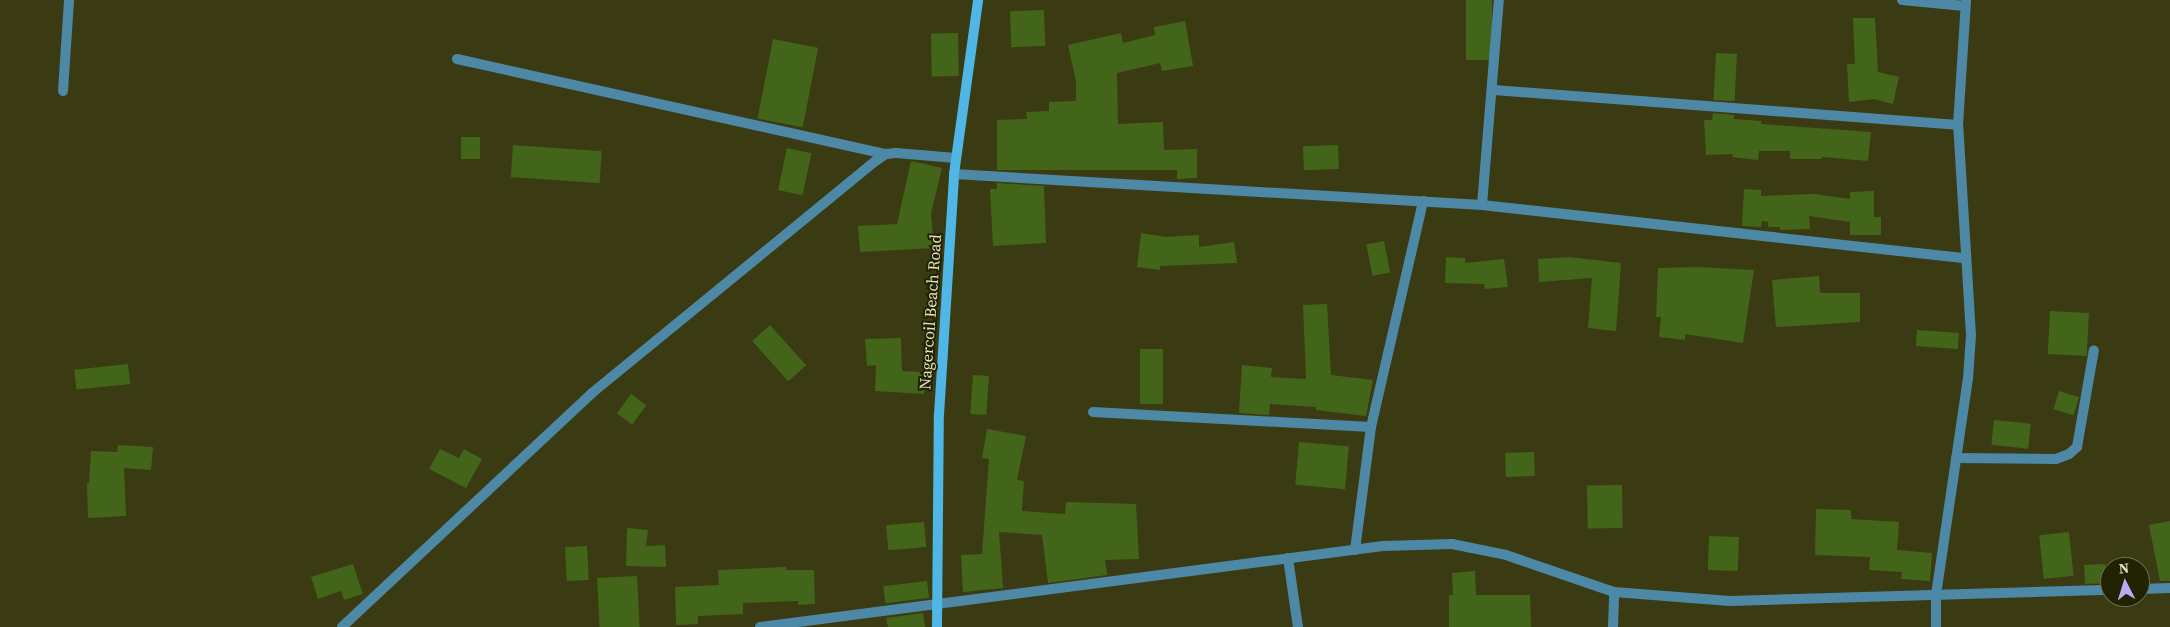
<!DOCTYPE html>
<html>
<head>
<meta charset="utf-8">
<style>
	body { margin:0 }
	#map { position:relative; width:2170px; height:627px; overflow:hidden; background:#3a3b12; font-family:"Source Serif 4",serif }
	div>[style] { position:absolute }
	.building>* { inset:0; background:#43651a; transform-origin:0 0 }
	.lane>* { height:10px; margin:-5px; padding:0 5px; transform-origin:5px; border-radius:5px; background:#4d89a6 }
	.street>* { height:10px; margin:-5px; padding:0 5px; transform-origin:5px; border-radius:5px; background:#4d89a6 }
	.secondary>* { height:10px; margin:-5px; padding:0 5px; transform-origin:5px; border-radius:5px; background:#4fb6e5 }
	span { translate:-50% -50%; white-space:nowrap; text-align:center; line-height:1.15; -webkit-text-stroke:4px #212202; paint-order:stroke }
	.street-label { font-size:16px; color:#e1e4be }
	.north { position:absolute; left:2100px; top:557px; width:50px; height:50px; box-sizing:border-box; background:#212202; border:1px solid #6e704d; border-radius:50%; rotate:355deg; font-size:14px; font-weight:700; line-height:20px; text-align:center; color:#e1e4be }
	.north::after { content:''; display:block; margin:auto; width:18px; height:22px; background:#b7abf8; clip-path:polygon(50% 0,100% 100%,50% 72%,0 100%) }
</style>
</head>
<body>
<div id="map">
	<div class="building">
		<div style="left:1466px;top:0;width:26px;height:60px"></div>
		<div style="left:1044px;top:10px;width:36px;height:34px;rotate:88deg"></div>
		<div style="clip-path:polygon(1853px 18px,1875px 18px,1878px 72px,1899px 77px,1893px 104px,1874px 99px,1849px 102px,1847px 64px,1855px 64px)"></div>
		<div style="clip-path:polygon(1185px 21px,1193px 66px,1162px 71px,1160px 63px,1117px 73px,1118px 124px,1163px 122px,1164px 150px,1197px 149px,1197px 178px,1177px 179px,1177px 170px,997px 170px,997px 120px,1027px 119px,1026px 112px,1049px 111px,1049px 102px,1076px 101px,1076px 81px,1068px 45px,1121px 33px,1123px 43px,1155px 35px,1154px 27px)"></div>
		<div style="left:958px;top:33px;width:43px;height:27px;rotate:89deg"></div>
		<div style="left:773px;top:39px;width:46px;height:81px;rotate:11deg"></div>
		<div style="left:1716px;top:53px;width:21px;height:47px;rotate:3deg"></div>
		<div style="clip-path:polygon(1713px 113px,1734px 115px,1734px 119px,1761px 121px,1761px 124px,1871px 132px,1868px 161px,1822px 157px,1822px 159px,1790px 159px,1790px 151px,1759px 151px,1758px 160px,1732px 157px,1733px 154px,1706px 155px,1704px 120px,1712px 120px)"></div>
		<div style="left:480px;top:137px;width:22px;height:19px;rotate:90deg"></div>
		<div style="left:513px;top:145px;width:89px;height:32px;rotate:4deg"></div>
		<div style="left:1338px;top:145px;width:24px;height:35px;rotate:88deg"></div>
		<div style="left:787px;top:148px;width:25px;height:43px;rotate:12deg"></div>
		<div style="clip-path:polygon(911px 161px,942px 168px,931px 213px,934px 248px,860px 252px,858px 226px,897px 224px)"></div>
		<div style="clip-path:polygon(997px 183px,1044px 186px,1046px 243px,993px 246px,990px 189px,997px 189px)"></div>
		<div style="clip-path:polygon(1744px 189px,1761px 190px,1761px 196px,1814px 194px,1850px 199px,1850px 192px,1874px 191px,1874px 217px,1881px 217px,1881px 235px,1850px 235px,1850px 222px,1809px 216px,1810px 229px,1780px 230px,1780px 227px,1768px 227px,1768px 222px,1762px 221px,1761px 227px,1742px 226px)"></div>
		<div style="clip-path:polygon(1141px 233px,1166px 237px,1199px 235px,1199px 247px,1234px 242px,1237px 263px,1160px 266px,1160px 270px,1137px 267px)"></div>
		<div style="left:1384px;top:241px;width:32px;height:18px;rotate:79deg"></div>
		<div style="clip-path:polygon(1446px 257px,1465px 258px,1465px 263px,1504px 259px,1508px 287px,1485px 289px,1484px 284px,1445px 283px)"></div>
		<div style="clip-path:polygon(1569px 257px,1621px 263px,1616px 331px,1588px 328px,1592px 278px,1539px 282px,1538px 259px)"></div>
		<div style="clip-path:polygon(1698px 267px,1754px 270px,1743px 343px,1685px 334px,1685px 340px,1659px 337px,1661px 317px,1656px 317px,1658px 268px)"></div>
		<div style="clip-path:polygon(1819px 276px,1820px 293px,1860px 293px,1860px 322px,1776px 327px,1772px 280px)"></div>
		<div style="clip-path:polygon(1327px 304px,1331px 375px,1373px 380px,1366px 416px,1316px 410px,1316px 407px,1270px 404px,1269px 415px,1239px 413px,1242px 365px,1272px 368px,1271px 377px,1306px 379px,1303px 305px)"></div>
		<div style="left:2050px;top:311px;width:39px;height:43px;rotate:3deg"></div>
		<div style="left:770px;top:325px;width:54px;height:24px;rotate:48deg"></div>
		<div style="left:1917px;top:330px;width:42px;height:16px;rotate:4deg"></div>
		<div style="clip-path:polygon(901px 338px,902px 371px,925px 372px,924px 394px,875px 391px,876px 365px,867px 366px,865px 339px)"></div>
		<div style="left:1140px;top:349px;width:23px;height:55px"></div>
		<div style="left:128px;top:364px;width:20px;height:54px;rotate:84deg"></div>
		<div style="left:973px;top:375px;width:16px;height:39px;rotate:4deg"></div>
		<div style="left:2059px;top:391px;width:21px;height:19px;rotate:17deg"></div>
		<div style="left:631px;top:394px;width:19px;height:24px;rotate:36deg"></div>
		<div style="left:1994px;top:420px;width:37px;height:25px;rotate:6deg"></div>
		<div style="clip-path:polygon(987px 429px,1026px 436px,1017px 480px,1024px 481px,1022px 511px,1065px 514px,1066px 502px,1136px 504px,1139px 559px,1105px 560px,1107px 575px,1048px 583px,1042px 535px,999px 532px,1003px 588px,963px 592px,961px 555px,982px 554px,989px 459px,982px 458px)"></div>
		<div style="left:1299px;top:442px;width:50px;height:43px;rotate:5deg"></div>
		<div style="clip-path:polygon(118px 445px,153px 447px,151px 470px,124px 468px,126px 516px,88px 518px,87px 483px,89px 483px,91px 451px,117px 452px)"></div>
		<div style="clip-path:polygon(440px 449px,459px 458px,464px 449px,482px 459px,466px 488px,429px 469px)"></div>
		<div style="left:1534px;top:452px;width:24px;height:29px;rotate:88deg"></div>
		<div style="left:1622px;top:485px;width:43px;height:35px;rotate:89deg"></div>
		<div style="clip-path:polygon(1816px 509px,1851px 510px,1851px 519px,1899px 522px,1897px 550px,1932px 553px,1930px 581px,1901px 579px,1902px 572px,1869px 570px,1870px 557px,1815px 555px)"></div>
		<div style="clip-path:polygon(2170px 521px,2170px 581px,2160px 581px,2149px 525px)"></div>
		<div style="left:924px;top:522px;width:25px;height:38px;rotate:85deg"></div>
		<div style="clip-path:polygon(627px 528px,648px 530px,646px 546px,665px 545px,666px 567px,626px 566px)"></div>
		<div style="left:2069px;top:532px;width:44px;height:30px;rotate:84deg"></div>
		<div style="left:1709px;top:536px;width:30px;height:34px;rotate:2deg"></div>
		<div style="left:587px;top:546px;width:34px;height:22px;rotate:87deg"></div>
		<div style="clip-path:polygon(353px 564px,363px 594px,344px 600px,341px 591px,318px 599px,311px 577px)"></div>
		<div style="left:2105px;top:564px;width:19px;height:21px;rotate:87deg"></div>
		<div style="clip-path:polygon(786px 567px,786px 570px,814px 570px,815px 604px,798px 605px,798px 601px,743px 603px,743px 614px,698px 616px,698px 624px,676px 625px,675px 587px,719px 585px,718px 570px)"></div>
		<div style="clip-path:polygon(1475px 571px,1476px 595px,1530px 595px,1531px 627px,1449px 627px,1449px 595px,1453px 595px,1452px 573px)"></div>
		<div style="left:637px;top:576px;width:51px;height:40px;rotate:87deg"></div>
		<div style="left:927px;top:581px;width:17px;height:44px;rotate:83deg"></div>
		<div style="clip-path:polygon(923px 613px,925px 627px,888px 627px,886px 618px)"></div>
	</div>
	<div class="lane">
		<div style="left:457px;top:59px;width:439px;rotate:12.5deg"></div>
		<div style="left:1956px;top:458px;width:100px;rotate:0.6deg"></div>
		<div style="left:2056px;top:459px;width:14px;rotate:-21deg"></div>
		<div style="left:2069px;top:454px;width:11px;rotate:-41deg"></div>
		<div style="left:2077px;top:447px;width:98px;rotate:-80.1deg"></div>
	</div>
	<div class="street">
		<div style="left:1902px;top:0;width:63px;rotate:5.4deg"></div>
		<div style="left:1494px;top:90px;width:465px;rotate:4.3deg"></div>
		<div style="left:63px;top:91px;width:91px;rotate:-86.2deg"></div>
		<div style="left:954px;top:174px;width:529px;rotate:3.36deg"></div>
		<div style="left:1482px;top:205px;width:486px;rotate:6.3deg"></div>
		<div style="left:1482px;top:205px;width:206px;rotate:-85.3deg"></div>
		<div style="left:1093px;top:412px;width:278px;rotate:3.1deg"></div>
		<div style="left:1371px;top:427px;width:124px;rotate:97.4deg"></div>
		<div style="left:1371px;top:427px;width:232px;rotate:-77deg"></div>
		<div style="left:1288px;top:558px;width:70px;rotate:81.8deg"></div>
		<div style="left:2140px;top:589px;width:30px;rotate:-2deg"></div>
		<div style="left:342px;top:627px;width:342px;rotate:-43.1deg"></div>
		<div style="left:592px;top:393px;width:368px;rotate:-39.3deg"></div>
		<div style="left:877px;top:160px;width:11px;rotate:-34deg"></div>
		<div style="left:886px;top:154px;width:10px;rotate:-6deg"></div>
		<div style="left:896px;top:153px;width:60px;rotate:4.8deg"></div>
		<div style="left:760px;top:627px;width:628px;rotate:-7.41deg"></div>
		<div style="left:1383px;top:546px;width:69px;rotate:-1.7deg"></div>
		<div style="left:1452px;top:544px;width:55px;rotate:11.5deg"></div>
		<div style="left:1506px;top:555px;width:114px;rotate:18.9deg"></div>
		<div style="left:1614px;top:592px;width:116px;rotate:4.4deg"></div>
		<div style="left:1730px;top:601px;width:380px;rotate:-1.7deg"></div>
		<div style="left:1613px;top:627px;width:35px;rotate:-88deg"></div>
		<div style="left:1936px;top:627px;width:32px;rotate:-90deg"></div>
		<div style="left:1936px;top:595px;width:218px;rotate:-81.6deg"></div>
		<div style="left:1968px;top:379px;width:44px;rotate:-86.1deg"></div>
		<div style="left:1971px;top:335px;width:210px;rotate:-93.5deg"></div>
		<div style="left:1958px;top:125px;width:125px;rotate:-86.3deg"></div>
	</div>
	<div class="secondary">
		<div style="left:937px;top:627px;width:212px;rotate:-89.5deg"></div>
		<div style="left:939px;top:415px;width:241px;rotate:-86.4deg"></div>
		<div style="left:954px;top:174px;width:176px;rotate:-82.1deg"></div>
	</div>
	<div class="street-label">
		<span style="left:930px;top:312px;rotate:-86deg">Nagercoil Beach Road</span>
	</div>
	<div class="north">N</div>
</div>
</body>
</html>
